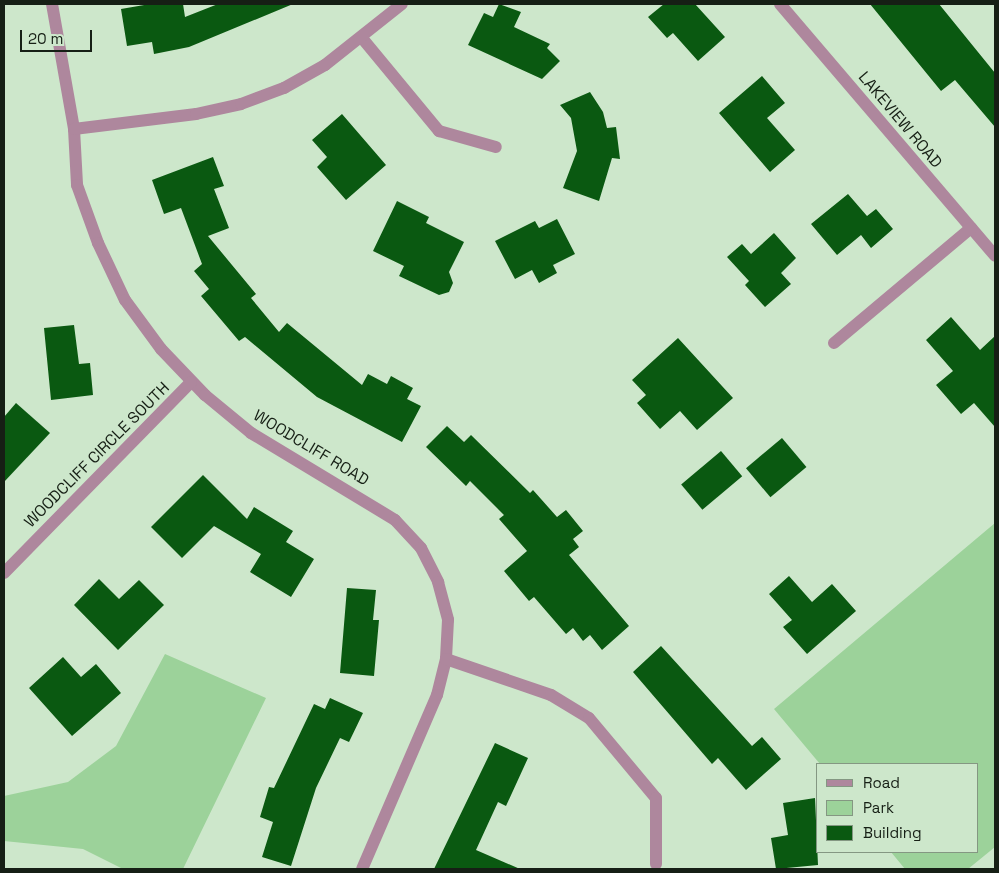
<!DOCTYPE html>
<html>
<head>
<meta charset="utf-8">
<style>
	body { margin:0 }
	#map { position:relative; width:999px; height:873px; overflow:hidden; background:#cde7cb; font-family:"Space Grotesk",sans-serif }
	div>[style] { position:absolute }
	.green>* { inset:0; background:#9cd29a }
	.building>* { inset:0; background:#0a5911; transform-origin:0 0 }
	.minor>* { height:12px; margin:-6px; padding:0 6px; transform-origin:6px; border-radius:6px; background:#ae879d }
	span { translate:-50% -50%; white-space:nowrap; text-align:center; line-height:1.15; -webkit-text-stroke:5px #cde7cb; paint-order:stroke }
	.street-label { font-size:16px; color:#161f15 }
	.frame { position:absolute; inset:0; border:5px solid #161f15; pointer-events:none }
	.legend { position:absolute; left:816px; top:763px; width:162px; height:90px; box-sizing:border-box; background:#cde7cb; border:1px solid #849782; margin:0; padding:6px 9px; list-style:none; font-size:15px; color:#161f15 }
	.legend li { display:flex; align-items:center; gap:10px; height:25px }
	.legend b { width:25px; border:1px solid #849782 }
	.scale { position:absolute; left:20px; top:30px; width:72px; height:22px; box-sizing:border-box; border:2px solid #161f15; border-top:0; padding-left:6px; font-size:15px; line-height:18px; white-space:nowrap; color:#161f15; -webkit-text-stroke:4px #cde7cb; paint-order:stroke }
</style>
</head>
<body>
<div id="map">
	<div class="green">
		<div style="clip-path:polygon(995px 523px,995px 847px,968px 869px,905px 869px,891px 852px,978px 852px,978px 764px,820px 764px,774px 709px)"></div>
		<div style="clip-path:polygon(165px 654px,266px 698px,183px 869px,123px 869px,83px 849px,4px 841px,4px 796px,68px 782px,116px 746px)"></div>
	</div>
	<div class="building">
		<div style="clip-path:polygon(150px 4px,183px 4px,185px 17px,218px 4px,293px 4px,189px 47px,154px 54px,152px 42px,127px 46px,121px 9px)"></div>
		<div style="clip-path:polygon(499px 4px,521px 12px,514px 27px,550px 44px,547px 48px,560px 61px,542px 79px,468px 45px,484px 13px,493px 17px)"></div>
		<div style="clip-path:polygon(664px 4px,695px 4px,725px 37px,698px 61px,673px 33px,667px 38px,648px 17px)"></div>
		<div style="clip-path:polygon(870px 4px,939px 4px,995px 73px,995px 127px,955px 80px,941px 91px)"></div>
		<div style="clip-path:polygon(762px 76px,785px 103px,767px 118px,795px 150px,770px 172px,719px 113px)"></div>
		<div style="clip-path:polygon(590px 92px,603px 112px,607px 128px,616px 127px,620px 159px,612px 158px,599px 201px,563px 188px,577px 151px,571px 118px,560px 105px)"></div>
		<div style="clip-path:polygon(342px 114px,386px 165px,346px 200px,317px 167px,327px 157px,312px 140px)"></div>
		<div style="clip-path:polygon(213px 157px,224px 186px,214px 189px,229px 228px,208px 236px,256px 294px,251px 298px,279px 332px,287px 323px,362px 385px,368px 374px,387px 384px,391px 376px,413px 388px,407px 399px,421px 406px,402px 442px,317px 397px,245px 337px,239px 341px,201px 296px,209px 289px,194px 271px,202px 264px,181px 208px,164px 214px,152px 180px)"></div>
		<div style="clip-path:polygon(848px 194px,867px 216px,876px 209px,893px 229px,871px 248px,861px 235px,837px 255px,811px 224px)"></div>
		<div style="clip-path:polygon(397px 201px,429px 217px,426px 223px,464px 242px,449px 272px,453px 283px,449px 292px,439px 295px,399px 276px,404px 266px,373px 251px)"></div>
		<div style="clip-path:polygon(557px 219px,575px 254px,553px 265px,557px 273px,539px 283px,532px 270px,515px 279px,495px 241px,535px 221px,539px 228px)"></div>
		<div style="clip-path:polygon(774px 233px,796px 258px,781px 273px,791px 284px,765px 307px,745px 285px,749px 281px,727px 257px,742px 244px,751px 254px)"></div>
		<div style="clip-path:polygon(951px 317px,980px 350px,995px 336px,995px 427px,974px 403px,961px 414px,936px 385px,953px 371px,926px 340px)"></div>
		<div style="clip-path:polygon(74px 325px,79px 364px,90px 363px,93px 395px,51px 400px,44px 328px)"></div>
		<div style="clip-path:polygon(678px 338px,733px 398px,697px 430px,680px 411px,660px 429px,637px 403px,646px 395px,632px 380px)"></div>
		<div style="clip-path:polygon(16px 403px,50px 433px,4px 482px,4px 417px)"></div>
		<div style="clip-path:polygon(447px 426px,464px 442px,471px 435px,530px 493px,533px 490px,557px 517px,566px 510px,583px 531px,573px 539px,579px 547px,569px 555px,629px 626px,602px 650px,590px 635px,583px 641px,573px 628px,566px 634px,534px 597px,529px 601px,504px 571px,527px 551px,499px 519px,504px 515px,470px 481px,466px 486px,426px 447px)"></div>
		<div style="left:782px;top:438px;width:38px;height:47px;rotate:50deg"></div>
		<div style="left:721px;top:451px;width:33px;height:52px;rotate:50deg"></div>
		<div style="clip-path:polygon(203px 475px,247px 519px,254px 507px,293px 531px,286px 542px,314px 559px,291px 597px,250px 572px,261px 554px,214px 526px,182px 558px,151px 527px)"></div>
		<div style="clip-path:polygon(789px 576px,812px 602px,832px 584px,856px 611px,807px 654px,783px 627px,792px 620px,769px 594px)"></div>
		<div style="clip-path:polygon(99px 579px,119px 599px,139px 580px,164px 605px,118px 650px,74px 605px)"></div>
		<div style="clip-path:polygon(347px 588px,376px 590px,373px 620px,379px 620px,374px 676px,340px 673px)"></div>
		<div style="clip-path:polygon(661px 646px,752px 746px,762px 737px,781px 759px,746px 790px,718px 758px,712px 764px,633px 672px)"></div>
		<div style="clip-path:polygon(63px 657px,81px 677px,96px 664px,121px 693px,72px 736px,29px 688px)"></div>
		<div style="clip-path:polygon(330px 698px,363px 713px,349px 742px,340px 738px,316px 788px,291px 866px,262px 857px,273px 822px,260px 817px,269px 787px,274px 788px,314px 704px,325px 709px)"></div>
		<div style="clip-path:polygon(495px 743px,528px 758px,506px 806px,498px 802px,476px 850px,520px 869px,434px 869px)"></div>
		<div style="clip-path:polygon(815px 798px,818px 865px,776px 869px,771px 838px,788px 835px,783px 803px)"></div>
	</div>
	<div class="minor">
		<div style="left:52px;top:4px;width:127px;rotate:80deg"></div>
		<div style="left:74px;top:129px;width:56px;rotate:86.9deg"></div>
		<div style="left:77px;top:185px;width:62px;rotate:70.1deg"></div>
		<div style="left:98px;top:243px;width:63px;rotate:64.7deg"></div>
		<div style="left:125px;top:300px;width:61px;rotate:53.7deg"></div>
		<div style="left:161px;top:349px;width:64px;rotate:46.3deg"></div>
		<div style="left:205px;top:395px;width:60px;rotate:39.6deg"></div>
		<div style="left:251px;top:433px;width:168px;rotate:31.1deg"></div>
		<div style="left:395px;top:520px;width:38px;rotate:47deg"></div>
		<div style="left:421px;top:548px;width:38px;rotate:63deg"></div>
		<div style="left:438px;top:582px;width:39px;rotate:75deg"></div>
		<div style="left:448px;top:620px;width:39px;rotate:93deg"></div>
		<div style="left:446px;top:659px;width:37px;rotate:104deg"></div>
		<div style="left:437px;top:695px;width:189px;rotate:113.3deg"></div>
		<div style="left:780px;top:4px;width:331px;rotate:49.5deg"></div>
		<div style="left:362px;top:38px;width:121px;rotate:50.4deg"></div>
		<div style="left:439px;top:131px;width:59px;rotate:15.7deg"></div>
		<div style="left:74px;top:129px;width:123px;rotate:-7deg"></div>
		<div style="left:196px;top:114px;width:46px;rotate:-12.5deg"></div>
		<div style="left:241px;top:104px;width:46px;rotate:-20.4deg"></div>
		<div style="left:284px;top:88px;width:47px;rotate:-29.3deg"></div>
		<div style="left:325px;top:65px;width:98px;rotate:-38.4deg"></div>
		<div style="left:834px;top:343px;width:179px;rotate:-40deg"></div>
		<div style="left:4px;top:573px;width:267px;rotate:-45.6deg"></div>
		<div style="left:446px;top:659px;width:111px;rotate:18.9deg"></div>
		<div style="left:551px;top:695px;width:44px;rotate:31.2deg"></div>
		<div style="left:589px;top:718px;width:104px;rotate:50.1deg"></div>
		<div style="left:656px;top:798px;width:66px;rotate:90deg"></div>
	</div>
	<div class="street-label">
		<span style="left:900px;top:120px;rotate:50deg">LAKEVIEW ROAD</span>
		<span style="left:311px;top:448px;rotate:31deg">WOODCLIFF ROAD</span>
		<span style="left:97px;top:455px;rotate:-45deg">WOODCLIFF CIRCLE SOUTH</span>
	</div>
	<div class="frame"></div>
	<ul class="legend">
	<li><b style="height:6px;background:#ae879d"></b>Road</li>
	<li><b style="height:14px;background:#9cd29a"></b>Park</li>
	<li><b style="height:14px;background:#0a5911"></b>Building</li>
	</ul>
	<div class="scale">20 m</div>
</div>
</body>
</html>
